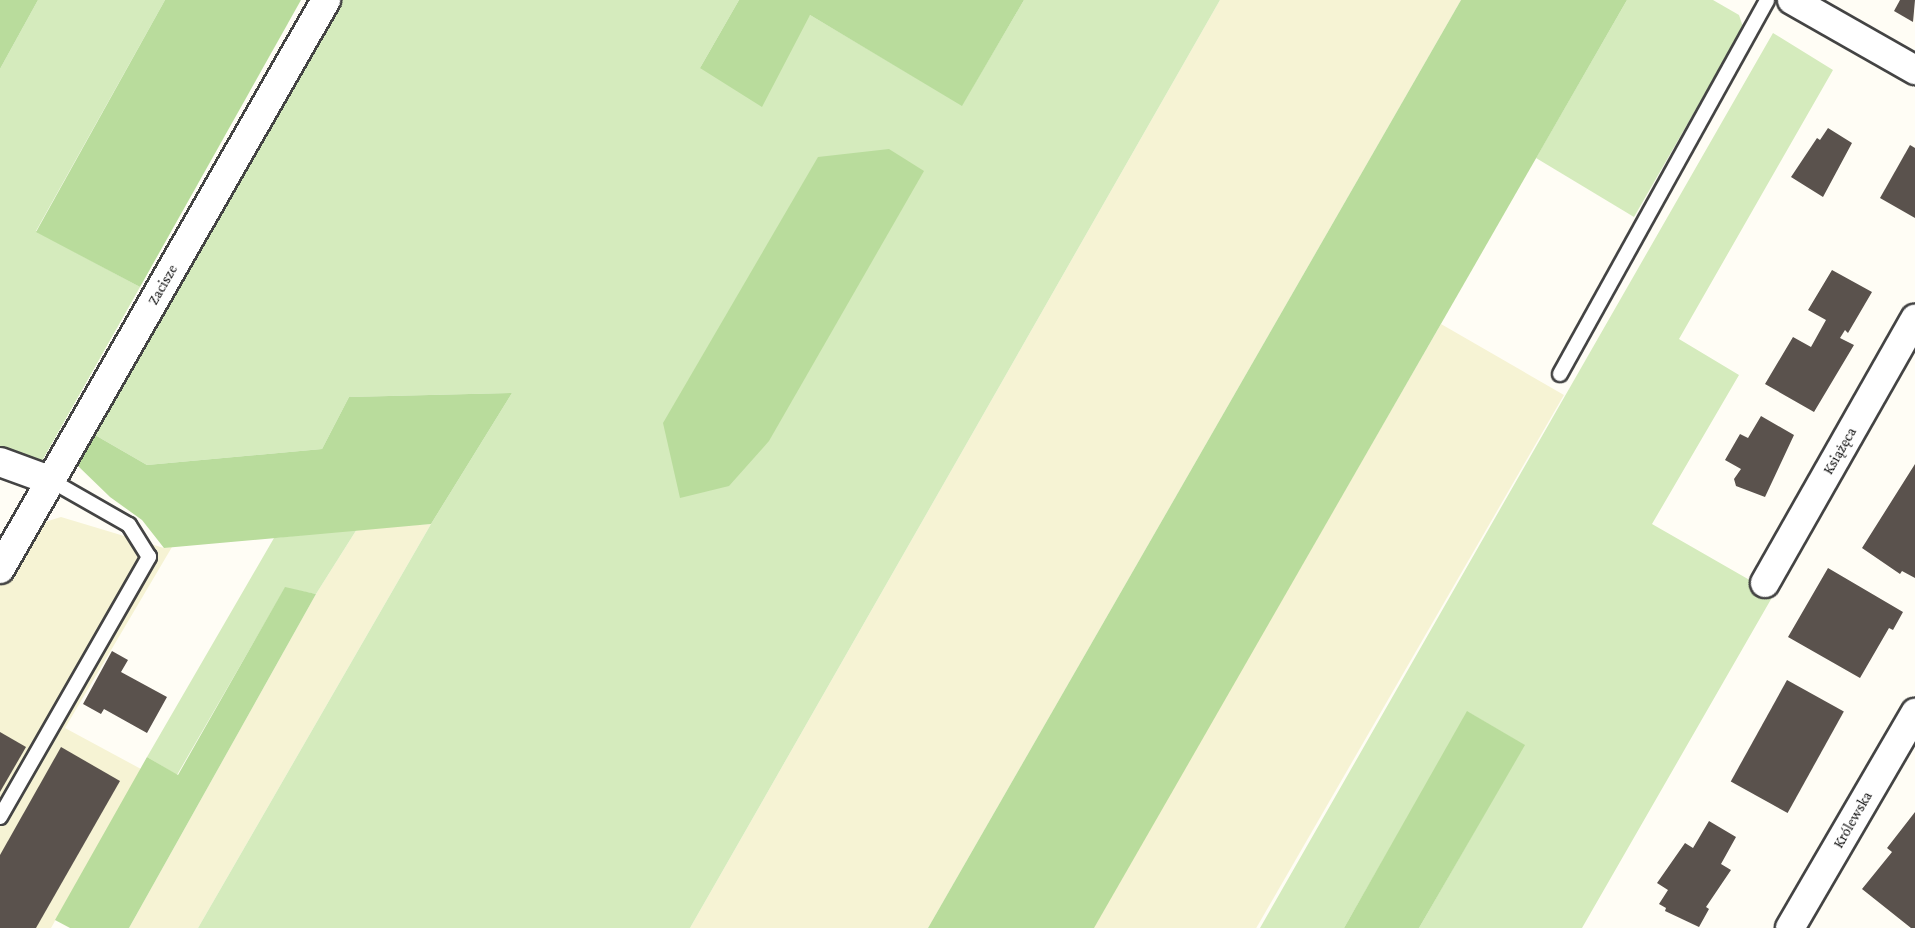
<!DOCTYPE html>
<html>
<head>
<meta charset="utf-8">
<style>
	body { margin:0 }
	#map { position:relative; width:1915px; height:928px; overflow:hidden; background:#fffdf5; font-family:"Crimson Pro",serif }
	div>[style] { position:absolute }
	.farmland>* { inset:0; background:#f6f3d4; transform-origin:0 0 }
	.green>* { inset:0; background:#d5ebbd }
	.forest>* { inset:0; background:#b9dc9c }
	.building>* { inset:0; background:#5a524d; transform-origin:0 0 }
	.roads { filter:drop-shadow(2px 0 #444) drop-shadow(-2px 0 #444) drop-shadow(0 2px #444) drop-shadow(0 -2px #444) }
	.lane>* { height:14px; margin:-7px; padding:0 7px; transform-origin:7px; border-radius:7px; background:#fff }
	.street>* { height:28px; margin:-14px; padding:0 14px; transform-origin:14px; border-radius:14px; background:#fff }
	span { translate:-50% -50%; white-space:nowrap; text-align:center; line-height:1.15; -webkit-text-stroke:6px #fff; paint-order:stroke }
	.street-label { font-size:15px; color:#111 }
</style>
</head>
<body>
<div id="map">
	<div class="farmland">
		<div style="clip-path:polygon(1220px 0,1461px 0,928px 928px,690px 928px)"></div>
		<div style="left:1441px;top:324px;width:142px;height:697px;rotate:30deg"></div>
		<div style="clip-path:polygon(61px 517px,164px 548px,172px 547px,65px 728px,141px 769px,51px 928px,0 928px,0 584px,35px 525px)"></div>
		<div style="clip-path:polygon(431px 524px,198px 928px,129px 928px,316px 594px,357px 529px)"></div>
	</div>
	<div class="green">
		<div style="clip-path:polygon(38px 0,165px 0,36px 231px,140px 287px,42px 461px,0 453px,0 69px)"></div>
		<div style="clip-path:polygon(342px 0,739px 0,700px 68px,810px 15px,962px 105px,1024px 0,1220px 0,690px 928px,198px 928px,431px 524px,512px 393px,349px 397px,322px 449px,147px 465px,95px 435px)"></div>
		<div style="clip-path:polygon(1627px 0,1713px 0,1739px 15px,1743px 27px,1634px 217px,1536px 158px)"></div>
		<div style="clip-path:polygon(1773px 33px,1833px 70px,1679px 339px,1739px 375px,1652px 524px,1774px 594px,1582px 928px,1419px 928px,1524px 745px,1468px 712px,1344px 928px,1260px 928px)"></div>
		<div style="clip-path:polygon(357px 529px,316px 594px,285px 588px,177px 775px,147px 757px,274px 538px)"></div>
	</div>
	<div class="forest">
		<div style="clip-path:polygon(0 0,38px 0,0 69px)"></div>
		<div style="clip-path:polygon(165px 0,301px 0,140px 287px,36px 232px)"></div>
		<div style="clip-path:polygon(739px 0,1024px 0,962px 106px,810px 15px,762px 107px,700px 68px)"></div>
		<div style="clip-path:polygon(1461px 0,1627px 0,1094px 928px,928px 928px)"></div>
		<div style="clip-path:polygon(889px 149px,924px 171px,769px 441px,729px 486px,680px 498px,663px 423px,818px 157px)"></div>
		<div style="clip-path:polygon(512px 393px,431px 524px,164px 548px,142px 520px,110px 497px,77px 465px,95px 435px,147px 465px,322px 449px,349px 397px)"></div>
		<div style="clip-path:polygon(285px 587px,316px 594px,129px 928px,70px 928px,55px 920px,147px 757px,178px 775px)"></div>
		<div style="clip-path:polygon(1467px 711px,1525px 745px,1419px 928px,1344px 928px)"></div>
	</div>
	<div class="building">
		<div style="clip-path:polygon(1900px 0,1915px 0,1913px 22px,1894px 11px)"></div>
		<div style="clip-path:polygon(1828px 128px,1852px 143px,1823px 197px,1791px 177px,1817px 138px,1820px 140px)"></div>
		<div style="clip-path:polygon(1910px 145px,1915px 148px,1915px 218px,1880px 198px)"></div>
		<div style="clip-path:polygon(1832px 270px,1872px 292px,1848px 333px,1845px 330px,1840px 338px,1854px 345px,1814px 412px,1765px 384px,1793px 337px,1811px 347px,1826px 320px,1808px 310px)"></div>
		<div style="clip-path:polygon(1761px 416px,1794px 435px,1765px 497px,1736px 486px,1734px 479px,1741px 469px,1725px 460px,1740px 434px,1748px 438px)"></div>
		<div style="clip-path:polygon(1915px 464px,1915px 578px,1902px 571px,1900px 574px,1862px 548px)"></div>
		<div style="clip-path:polygon(1828px 568px,1903px 612px,1893px 630px,1889px 628px,1860px 678px,1788px 637px)"></div>
		<div style="clip-path:polygon(112px 651px,128px 660px,121px 672px,167px 697px,147px 733px,104px 709px,101px 714px,83px 704px)"></div>
		<div style="left:1787px;top:680px;width:65px;height:116px;rotate:29deg"></div>
		<div style="clip-path:polygon(0 732px,26px 747px,0 792px)"></div>
		<div style="clip-path:polygon(61px 747px,120px 781px,36px 928px,0 928px,0 855px)"></div>
		<div style="clip-path:polygon(1915px 812px,1915px 928px,1911px 928px,1862px 889px,1892px 852px,1887px 848px)"></div>
		<div style="clip-path:polygon(1709px 821px,1736px 837px,1721px 864px,1731px 870px,1706px 907px,1709px 909px,1699px 927px,1665px 911px,1666px 908px,1659px 904px,1668px 890px,1657px 883px,1685px 843px,1693px 848px)"></div>
	</div>
	<div class="roads">
		<div class="lane">
			<div style="left:1560px;top:374px;width:427px;rotate:-61deg"></div>
			<div style="left:0;top:817px;width:300px;rotate:-60.2deg"></div>
			<div style="left:149px;top:557px;width:38px;rotate:-122deg"></div>
			<div style="left:129px;top:525px;width:89px;rotate:-150.3deg"></div>
		</div>
		<div class="street">
			<div style="left:1792px;top:0;width:142px;rotate:29.6deg"></div>
			<div style="left:0;top:462px;width:55px;rotate:20.1deg"></div>
			<div style="left:0;top:569px;width:656px;rotate:-60.19deg"></div>
			<div style="left:1765px;top:583px;width:304px;rotate:-60.4deg"></div>
			<div style="left:1790px;top:928px;width:249px;rotate:-59.8deg"></div>
		</div>
	</div>
	<div class="street-label">
		<span style="left:163px;top:285px;rotate:-60deg">Zacisze</span>
		<span style="left:1840px;top:451px;rotate:-60deg">Książęca</span>
		<span style="left:1853px;top:820px;rotate:-60deg">Królewska</span>
	</div>
</div>
</body>
</html>
